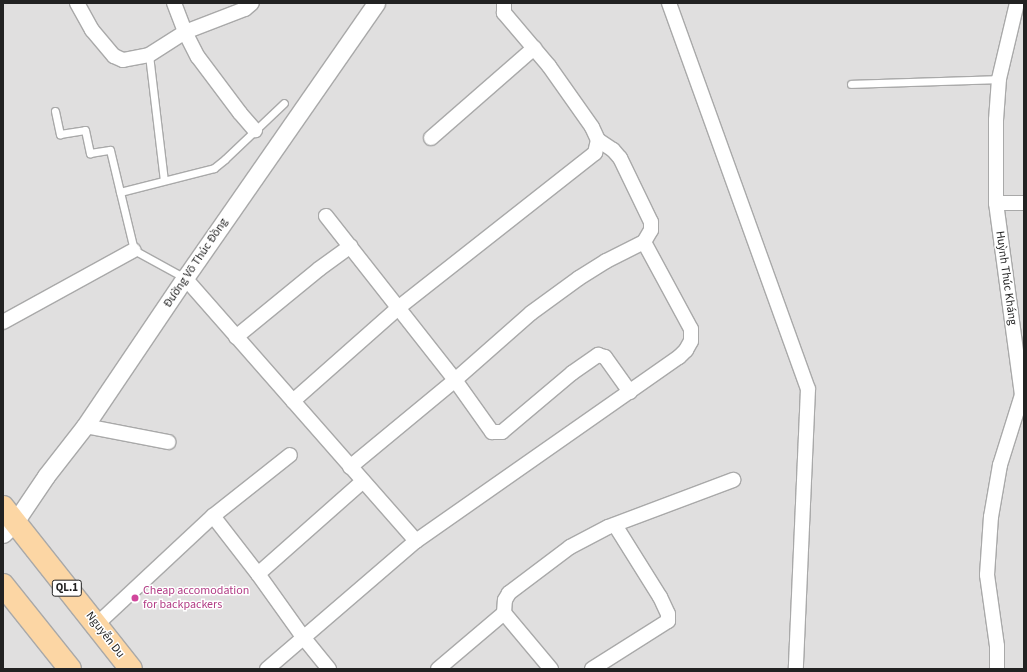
<!DOCTYPE html>
<html>
<head>
<meta charset="utf-8">
<style>
	body { margin:0 }
	#map { position:relative; width:1027px; height:672px; overflow:hidden; background:#f2efe9; font-family:"Source Sans 3",sans-serif }
	div>[style] { position:absolute }
	.residential>* { inset:0; background:#e0dfdf; transform-origin:0 0 }
	.roads { filter:drop-shadow(1px 0 #a9a9a9) drop-shadow(-1px 0 #a9a9a9) drop-shadow(0 1px #a9a9a9) drop-shadow(0 -1px #a9a9a9) }
	.service>* { height:7px; margin:-3.5px; padding:0 3.5px; transform-origin:3.5px; border-radius:3.5px; background:#fff }
	.minor>* { height:14px; margin:-7px; padding:0 7px; transform-origin:7px; border-radius:7px; background:#fff }
	.tertiary>* { height:17px; margin:-8.5px; padding:0 8.5px; transform-origin:8.5px; border-radius:8.5px; background:#fff }
	.primary>* { height:22px; margin:-11px; padding:0 11px; transform-origin:11px; border-radius:11px; background:#fcd6a4 }
	.dots>* { width:11px; height:11px; translate:-50% -50%; box-sizing:border-box; border:2px solid #fff; border-radius:50% }
	span { translate:-50% -50%; white-space:nowrap; text-align:center; line-height:1.15; -webkit-text-stroke:3px #fff; paint-order:stroke }
	.shield-label span { padding:1px 3px; background:#fff; border:1px solid; border-radius:3px; -webkit-text-stroke-width:0 }
	.shield-label { font-size:11px; color:#222; font-weight:700 }
	.street-label { font-size:12px; color:#222 }
	.hotel-label { font-size:12px; color:#b23c85 }
	.left { translate:0 -50%; text-align:left }
	.frame { position:absolute; inset:0; border:4px solid #222; pointer-events:none }
</style>
</head>
<body>
<div id="map">
	<div class="residential">
		<div style="left:3px;top:3px;width:1021px;height:666px"></div>
	</div>
	<div class="roads">
		<div class="service">
			<div style="left:149px;top:55px;width:126px;rotate:83.2deg"></div>
			<div style="left:851px;top:84px;width:148px;rotate:-1.9deg"></div>
			<div style="left:55px;top:111px;width:24px;rotate:78deg"></div>
			<div style="left:60px;top:134px;width:25px;rotate:-9deg"></div>
			<div style="left:85px;top:130px;width:24px;rotate:78deg"></div>
			<div style="left:90px;top:153px;width:20px;rotate:-9deg"></div>
			<div style="left:110px;top:150px;width:43px;rotate:76.6deg"></div>
			<div style="left:185px;top:278px;width:58px;rotate:-151.2deg"></div>
			<div style="left:134px;top:250px;width:60px;rotate:-103.6deg"></div>
			<div style="left:120px;top:192px;width:97px;rotate:-14.3deg"></div>
			<div style="left:214px;top:168px;width:14px;rotate:-39deg"></div>
			<div style="left:225px;top:159px;width:81px;rotate:-43.5deg"></div>
		</div>
		<div class="minor">
			<div style="left:77px;top:3px;width:31px;rotate:61deg"></div>
			<div style="left:92px;top:30px;width:34px;rotate:50deg"></div>
			<div style="left:114px;top:56px;width:10px;rotate:24deg"></div>
			<div style="left:123px;top:60px;width:26px;rotate:-11deg"></div>
			<div style="left:149px;top:55px;width:43px;rotate:-32.6deg"></div>
			<div style="left:185px;top:32px;width:64px;rotate:-21deg"></div>
			<div style="left:245px;top:9px;width:9px;rotate:-41deg"></div>
			<div style="left:174px;top:3px;width:31px;rotate:69deg"></div>
			<div style="left:185px;top:32px;width:28px;rotate:63deg"></div>
			<div style="left:198px;top:57px;width:70px;rotate:53.1deg"></div>
			<div style="left:240px;top:113px;width:23px;rotate:49deg"></div>
			<div style="left:669px;top:3px;width:410px;rotate:70.2deg"></div>
			<div style="left:808px;top:389px;width:280px;rotate:92.5deg"></div>
			<div style="left:431px;top:138px;width:137px;rotate:-41.1deg"></div>
			<div style="left:996px;top:203px;width:28px"></div>
			<div style="left:326px;top:216px;width:209px;rotate:51.8deg"></div>
			<div style="left:455px;top:380px;width:64px;rotate:54.6deg"></div>
			<div style="left:492px;top:432px;width:10px"></div>
			<div style="left:502px;top:432px;width:92px;rotate:-40.1deg"></div>
			<div style="left:572px;top:373px;width:32px;rotate:-35deg"></div>
			<div style="left:598px;top:355px;width:7px;rotate:16deg"></div>
			<div style="left:605px;top:357px;width:43px;rotate:54.5deg"></div>
			<div style="left:185px;top:278px;width:350px;rotate:48.7deg"></div>
			<div style="left:3px;top:322px;width:149px;rotate:-28.8deg"></div>
			<div style="left:236px;top:337px;width:107px;rotate:-39.3deg"></div>
			<div style="left:319px;top:269px;width:39px;rotate:-36deg"></div>
			<div style="left:293px;top:401px;width:140px;rotate:-41.5deg"></div>
			<div style="left:398px;top:308px;width:251px;rotate:-38.2deg"></div>
			<div style="left:595px;top:153px;width:13px;rotate:-77deg"></div>
			<div style="left:598px;top:140px;width:14px;rotate:-115deg"></div>
			<div style="left:592px;top:127px;width:75px;rotate:-125.2deg"></div>
			<div style="left:549px;top:66px;width:70px;rotate:-130.3deg"></div>
			<div style="left:504px;top:13px;width:10px;rotate:-90deg"></div>
			<div style="left:85px;top:426px;width:85px;rotate:10.9deg"></div>
			<div style="left:350px;top:467px;width:136px;rotate:-39.6deg"></div>
			<div style="left:455px;top:380px;width:101px;rotate:-41.4deg"></div>
			<div style="left:531px;top:313px;width:59px;rotate:-36.1deg"></div>
			<div style="left:579px;top:278px;width:32px;rotate:-32deg"></div>
			<div style="left:606px;top:261px;width:42px;rotate:-26.6deg"></div>
			<div style="left:213px;top:516px;width:73px;rotate:52.2deg"></div>
			<div style="left:96px;top:625px;width:160px;rotate:-43deg"></div>
			<div style="left:213px;top:516px;width:98px;rotate:-38.4deg"></div>
			<div style="left:267px;top:669px;width:196px;rotate:-40.7deg"></div>
			<div style="left:416px;top:541px;width:321px;rotate:-35deg"></div>
			<div style="left:679px;top:357px;width:10px;rotate:-45deg"></div>
			<div style="left:686px;top:350px;width:10px;rotate:-61deg"></div>
			<div style="left:691px;top:341px;width:12px;rotate:-90deg"></div>
			<div style="left:691px;top:329px;width:99px;rotate:-118.4deg"></div>
			<div style="left:644px;top:242px;width:14px;rotate:-60deg"></div>
			<div style="left:651px;top:230px;width:8px;rotate:-90deg"></div>
			<div style="left:651px;top:222px;width:71px;rotate:-115.8deg"></div>
			<div style="left:620px;top:158px;width:11px;rotate:-131deg"></div>
			<div style="left:613px;top:150px;width:18px;rotate:-146deg"></div>
			<div style="left:329px;top:669px;width:41px;rotate:-129.1deg"></div>
			<div style="left:303px;top:637px;width:77px;rotate:-125.5deg"></div>
			<div style="left:258px;top:574px;width:140px;rotate:-41.5deg"></div>
			<div style="left:438px;top:669px;width:87px;rotate:-40.3deg"></div>
			<div style="left:551px;top:669px;width:73px;rotate:-130deg"></div>
			<div style="left:504px;top:613px;width:13px;rotate:-86deg"></div>
			<div style="left:505px;top:600px;width:8px;rotate:-60deg"></div>
			<div style="left:509px;top:593px;width:76px;rotate:-37deg"></div>
			<div style="left:570px;top:547px;width:43px;rotate:-27.8deg"></div>
			<div style="left:608px;top:527px;width:134px;rotate:-20.6deg"></div>
			<div style="left:592px;top:669px;width:90px;rotate:-32.3deg"></div>
			<div style="left:668px;top:621px;width:7px;rotate:-90deg"></div>
			<div style="left:668px;top:614px;width:19px;rotate:-115deg"></div>
			<div style="left:660px;top:597px;width:85px;rotate:-122deg"></div>
			<div style="left:997px;top:669px;width:23px;rotate:-90deg"></div>
			<div style="left:997px;top:646px;width:72px;rotate:-98deg"></div>
			<div style="left:987px;top:575px;width:58px;rotate:-86.1deg"></div>
			<div style="left:991px;top:517px;width:53px;rotate:-80.2deg"></div>
			<div style="left:1000px;top:465px;width:73px;rotate:-72.6deg"></div>
			<div style="left:1022px;top:395px;width:194px;rotate:-97.7deg"></div>
			<div style="left:996px;top:203px;width:83px;rotate:-90deg"></div>
			<div style="left:996px;top:120px;width:41px;rotate:-85.8deg"></div>
			<div style="left:999px;top:79px;width:78px;rotate:-76.7deg"></div>
		</div>
		<div class="tertiary">
			<div style="left:3px;top:534px;width:17px;rotate:-45deg"></div>
			<div style="left:15px;top:522px;width:55px;rotate:-56deg"></div>
			<div style="left:46px;top:476px;width:63px;rotate:-52deg"></div>
			<div style="left:85px;top:426px;width:179px;rotate:-56deg"></div>
			<div style="left:185px;top:278px;width:335px;rotate:-55.2deg"></div>
		</div>
		<div class="primary">
			<div style="left:3px;top:507px;width:206px;rotate:51.7deg"></div>
			<div style="left:3px;top:585px;width:107px;rotate:51.4deg"></div>
		</div>
	</div>
	<div class="dots">
		<div style="left:135px;top:598px;background:#d1479c"></div>
	</div>
	<div class="shield-label">
		<span style="left:67px;top:588px">QL.1</span>
	</div>
	<div class="street-label">
		<span style="left:196px;top:263px;rotate:-56deg">Đường Võ Thúc Đồng</span>
		<span style="left:1006px;top:278px;rotate:82deg">Huỳnh Thúc Kháng</span>
		<span style="left:105px;top:635px;rotate:52deg">Nguyễn Du</span>
	</div>
	<div class="hotel-label">
		<span class="left" style="left:143px;top:598px">Cheap accomodation<br>for backpackers</span>
	</div>
	<div class="frame"></div>
</div>
</body>
</html>
